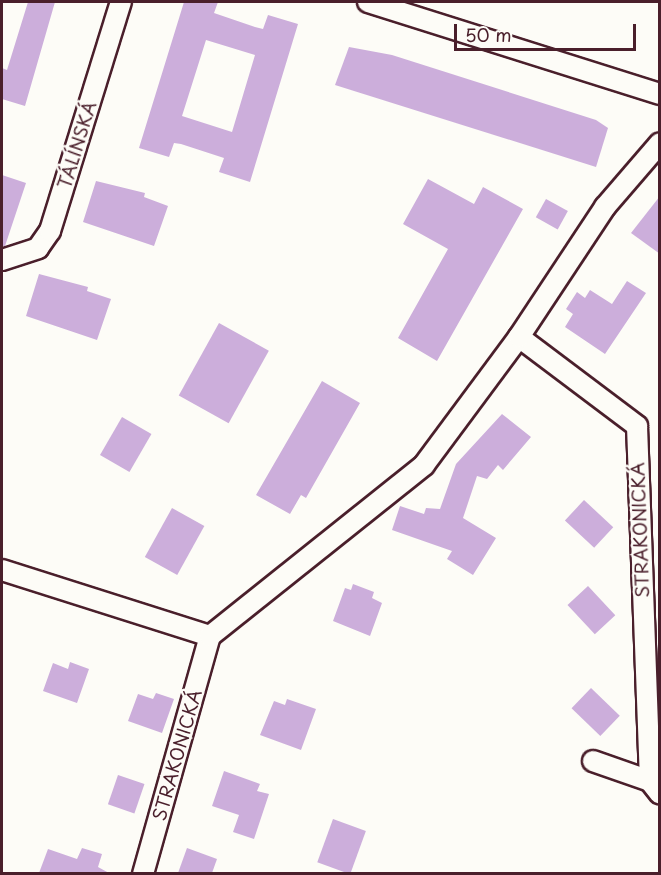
<!DOCTYPE html>
<html>
<head>
<meta charset="utf-8">
<style>
	body { margin:0 }
	#map { position:relative; width:661px; height:875px; overflow:hidden; background:#fdfcf7; font-family:"Playpen Sans",sans-serif }
	div>[style] { position:absolute }
	.building>* { inset:0; background:#ccaedb; transform-origin:0 0 }
	.roads { filter:drop-shadow(2px 0 #4a1f2b) drop-shadow(-2px 0 #4a1f2b) drop-shadow(0 2px #4a1f2b) drop-shadow(0 -2px #4a1f2b) }
	.street>* { height:20px; margin:-10px; padding:0 10px; transform-origin:10px; border-radius:10px; background:#fdfcf7 }
	span { translate:-50% -50%; white-space:nowrap; text-align:center; line-height:1.15; -webkit-text-stroke:4.5px #fdfcf7; paint-order:stroke }
	.street-label { font-size:18px; color:#4a1f2b }
	.frame { position:absolute; inset:0; border:3px solid #4a1f2b; pointer-events:none }
	.scale { position:absolute; left:454px; top:24px; width:182px; height:27px; box-sizing:border-box; border:3px solid #4a1f2b; border-top:0; padding-left:8px; font-size:18px; line-height:21px; white-space:nowrap; color:#4a1f2b; -webkit-text-stroke:4px #fdfcf7; paint-order:stroke }
</style>
</head>
<body>
<div id="map">
	<div class="building">
		<div style="clip-path:polygon(28px 2px,55px 2px,25px 106px,2px 99px,2px 68px,7px 70px)"></div>
		<div style="clip-path:polygon(evenodd,184px 2px,218px 2px,214px 13px,255px 27px,263px 29px,268px 15px,298px 24px,250px 182px,219px 172px,224px 158px,181px 144px,174px 143px,169px 157px,139px 148px,184px 2px,206px 40px,255px 55px,232px 132px,182px 116px,206px 40px)"></div>
		<div style="clip-path:polygon(349px 47px,392px 55px,596px 120px,608px 128px,596px 167px,335px 85px)"></div>
		<div style="clip-path:polygon(2px 175px,26px 183px,5px 246px,2px 246px)"></div>
		<div style="clip-path:polygon(428px 179px,474px 204px,483px 187px,523px 209px,437px 361px,398px 338px,448px 249px,403px 224px)"></div>
		<div style="clip-path:polygon(96px 181px,145px 193px,144px 197px,168px 206px,154px 246px,83px 222px)"></div>
		<div style="clip-path:polygon(660px 196px,660px 254px,631px 233px)"></div>
		<div style="left:546px;top:199px;width:25px;height:21px;rotate:29deg"></div>
		<div style="clip-path:polygon(39px 274px,88px 287px,87px 291px,111px 299px,97px 340px,26px 316px)"></div>
		<div style="clip-path:polygon(627px 281px,646px 293px,605px 354px,565px 327px,573px 314px,566px 309px,577px 292px,585px 298px,590px 290px,612px 304px)"></div>
		<div style="left:219px;top:323px;width:57px;height:83px;rotate:29deg"></div>
		<div style="clip-path:polygon(322px 381px,360px 403px,306px 498px,301px 495px,290px 514px,256px 495px)"></div>
		<div style="clip-path:polygon(502px 414px,531px 437px,503px 470px,498px 465px,487px 479px,477px 476px,463px 518px,496px 538px,473px 575px,447px 559px,452px 551px,392px 530px,400px 506px,424px 514px,426px 508px,440px 509px,456px 464px)"></div>
		<div style="left:122px;top:417px;width:34px;height:44px;rotate:30deg"></div>
		<div style="left:584px;top:500px;width:40px;height:28px;rotate:43deg"></div>
		<div style="left:172px;top:508px;width:37px;height:56px;rotate:29deg"></div>
		<div style="clip-path:polygon(353px 584px,374px 592px,372px 598px,382px 603px,370px 636px,333px 621px,345px 588px,351px 590px)"></div>
		<div style="left:588px;top:586px;width:40px;height:28px;rotate:47deg"></div>
		<div style="clip-path:polygon(70px 662px,89px 669px,77px 703px,43px 691px,53px 663px,68px 669px)"></div>
		<div style="left:591px;top:688px;width:40px;height:28px;rotate:44deg"></div>
		<div style="clip-path:polygon(156px 693px,174px 699px,162px 733px,128px 721px,138px 694px,153px 699px)"></div>
		<div style="clip-path:polygon(287px 699px,316px 709px,301px 750px,260px 735px,274px 701px,285px 705px)"></div>
		<div style="clip-path:polygon(224px 771px,260px 784px,257px 791px,269px 794px,254px 839px,233px 832px,239px 815px,212px 806px)"></div>
		<div style="left:118px;top:775px;width:28px;height:31px;rotate:19deg"></div>
		<div style="left:333px;top:819px;width:35px;height:46px;rotate:20deg"></div>
		<div style="clip-path:polygon(82px 848px,102px 854px,98px 867px,109px 873px,39px 873px,48px 849px,77px 859px)"></div>
		<div style="clip-path:polygon(187px 848px,217px 859px,212px 873px,178px 873px)"></div>
	</div>
	<div class="roads">
		<div class="street">
			<div style="left:368px;top:2px;width:306px;rotate:17.5deg"></div>
			<div style="left:2px;top:260px;width:38px;rotate:-18deg"></div>
			<div style="left:38px;top:248px;width:21px;rotate:-55deg"></div>
			<div style="left:50px;top:231px;width:240px;rotate:-72.8deg"></div>
			<div style="left:519px;top:337px;width:148px;rotate:37deg"></div>
			<div style="left:637px;top:426px;width:355px;rotate:87.9deg"></div>
			<div style="left:650px;top:781px;width:16px;rotate:52deg"></div>
			<div style="left:2px;top:570px;width:218px;rotate:17.6deg"></div>
			<div style="left:593px;top:761px;width:60px;rotate:19.3deg"></div>
			<div style="left:143px;top:874px;width:247px;rotate:-74.3deg"></div>
			<div style="left:210px;top:636px;width:274px;rotate:-38.6deg"></div>
			<div style="left:424px;top:465px;width:159px;rotate:-53.4deg"></div>
			<div style="left:519px;top:337px;width:156px;rotate:-56.5deg"></div>
			<div style="left:605px;top:207px;width:84px;rotate:-49.3deg"></div>
		</div>
	</div>
	<div class="street-label">
		<span style="left:77px;top:145px;rotate:-73deg">TÁLÍNSKÁ</span>
		<span style="left:640px;top:530px;rotate:-92deg">STRAKONICKÁ</span>
		<span style="left:177px;top:755px;rotate:-74deg">STRAKONICKÁ</span>
	</div>
	<div class="frame"></div>
	<div class="scale">50 m</div>
</div>
</body>
</html>
